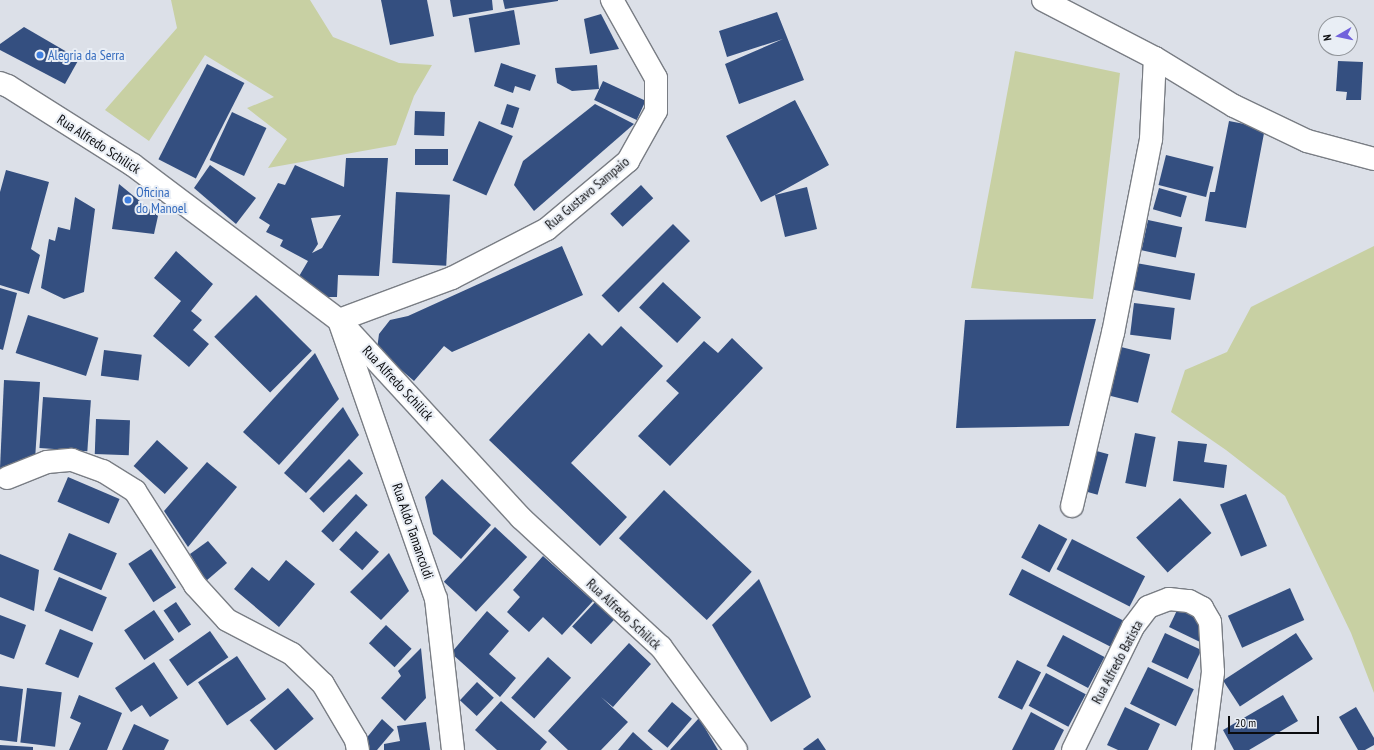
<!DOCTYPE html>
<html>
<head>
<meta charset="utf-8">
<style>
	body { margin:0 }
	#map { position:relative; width:1374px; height:750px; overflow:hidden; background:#dce0e8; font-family:"PT Sans Narrow",sans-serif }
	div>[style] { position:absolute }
	.green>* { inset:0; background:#c8d0a3 }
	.building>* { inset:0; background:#344f80; transform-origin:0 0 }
	.roads { filter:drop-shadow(1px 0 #797d84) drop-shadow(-1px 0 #797d84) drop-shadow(0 1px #797d84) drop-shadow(0 -1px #797d84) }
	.minor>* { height:22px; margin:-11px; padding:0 11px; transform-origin:11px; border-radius:11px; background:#fff }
	.tertiary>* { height:22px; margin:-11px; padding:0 11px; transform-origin:11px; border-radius:11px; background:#fff }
	.dots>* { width:11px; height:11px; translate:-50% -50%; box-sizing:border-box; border:2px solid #e9eef5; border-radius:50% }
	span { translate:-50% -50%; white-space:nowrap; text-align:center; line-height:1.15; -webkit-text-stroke:4px #e9eef5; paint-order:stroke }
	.shop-label { font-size:14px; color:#366cbe }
	.left { translate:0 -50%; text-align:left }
	.street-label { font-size:14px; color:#0b0c0f }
	.north { position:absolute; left:1318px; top:16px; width:40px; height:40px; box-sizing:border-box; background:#e9eef5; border:1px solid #909499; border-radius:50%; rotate:261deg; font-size:11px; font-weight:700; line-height:16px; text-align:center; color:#0b0c0f }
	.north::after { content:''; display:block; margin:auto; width:14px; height:18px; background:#7262dc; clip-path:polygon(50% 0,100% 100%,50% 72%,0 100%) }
	.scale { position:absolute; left:1228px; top:716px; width:91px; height:18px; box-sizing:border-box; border:2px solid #0b0c0f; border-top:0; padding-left:5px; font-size:12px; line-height:14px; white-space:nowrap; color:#0b0c0f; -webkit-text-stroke:3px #e9eef5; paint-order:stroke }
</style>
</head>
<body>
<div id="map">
	<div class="green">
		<div style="clip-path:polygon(171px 0,310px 0,333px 37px,399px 63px,432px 65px,414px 96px,396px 145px,268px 168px,287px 139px,247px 108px,274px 97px,205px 55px,149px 141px,105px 110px,177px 28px)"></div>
		<div style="clip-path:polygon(1015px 51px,1120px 73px,1093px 299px,971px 288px)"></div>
		<div style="clip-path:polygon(1374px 246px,1374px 693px,1351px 633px,1285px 496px,1226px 450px,1171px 412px,1185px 370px,1227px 352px,1251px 307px)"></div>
	</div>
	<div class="building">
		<div style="clip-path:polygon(381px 0,427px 0,434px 36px,390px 45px)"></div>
		<div style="clip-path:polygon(450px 0,492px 0,493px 10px,453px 17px)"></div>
		<div style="clip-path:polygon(503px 0,558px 0,558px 1px,505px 9px)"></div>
		<div style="left:514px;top:10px;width:35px;height:46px;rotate:80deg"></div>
		<div style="clip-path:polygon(777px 12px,804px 80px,739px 104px,725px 64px,783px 39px,727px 57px,719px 31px)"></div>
		<div style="clip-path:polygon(601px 14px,619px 49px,590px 54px,584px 19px)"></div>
		<div style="clip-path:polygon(24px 27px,79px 59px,65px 84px,0 50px,0 44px)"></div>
		<div style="clip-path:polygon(1338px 61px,1363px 62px,1361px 100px,1346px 100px,1347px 92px,1336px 91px)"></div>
		<div style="clip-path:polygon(501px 63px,536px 75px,530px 91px,515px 86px,513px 93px,494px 86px)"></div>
		<div style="left:207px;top:64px;width:42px;height:107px;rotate:27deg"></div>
		<div style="clip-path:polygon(597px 65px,599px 89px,572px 91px,557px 83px,555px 68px)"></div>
		<div style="left:603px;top:81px;width:47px;height:21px;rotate:25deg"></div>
		<div style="clip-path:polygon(795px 100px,829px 165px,775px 195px,807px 187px,817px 229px,785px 237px,775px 195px,761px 202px,726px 136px)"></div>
		<div style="left:507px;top:104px;width:13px;height:21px;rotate:18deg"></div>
		<div style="clip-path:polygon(595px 104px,634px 124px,534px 211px,514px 185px,523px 161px)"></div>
		<div style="left:415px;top:111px;width:30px;height:24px;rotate:2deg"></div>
		<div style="left:232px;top:112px;width:38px;height:53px;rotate:25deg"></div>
		<div style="left:479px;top:121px;width:37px;height:65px;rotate:24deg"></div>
		<div style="clip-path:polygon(1229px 121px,1265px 128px,1246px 228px,1205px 221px,1210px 192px,1215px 192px)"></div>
		<div style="left:415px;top:149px;width:33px;height:16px"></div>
		<div style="left:1166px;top:155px;width:49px;height:31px;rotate:14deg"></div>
		<div style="clip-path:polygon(evenodd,346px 158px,388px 158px,379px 276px,338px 275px,337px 297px,323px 297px,298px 278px,308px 261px,280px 246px,283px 240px,266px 232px,270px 225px,259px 218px,278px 183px,285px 185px,295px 165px,344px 187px,346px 158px,341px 215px,322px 248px,312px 253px,318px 244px,311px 218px,341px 215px)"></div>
		<div style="clip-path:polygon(210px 165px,256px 198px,236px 224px,194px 188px)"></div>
		<div style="clip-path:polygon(6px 170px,49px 182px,31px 249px,40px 255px,29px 294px,0 285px,0 192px)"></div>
		<div style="clip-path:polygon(119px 184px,158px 216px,154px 234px,112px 229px)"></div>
		<div style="left:641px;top:185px;width:18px;height:42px;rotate:47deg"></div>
		<div style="left:1159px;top:188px;width:29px;height:22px;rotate:16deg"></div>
		<div style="left:396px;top:192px;width:54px;height:71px;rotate:3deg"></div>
		<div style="clip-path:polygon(75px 197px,95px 209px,84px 292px,64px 299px,41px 288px,49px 239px,55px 241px,58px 227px,70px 230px)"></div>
		<div style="left:1148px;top:220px;width:35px;height:31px;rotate:12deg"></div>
		<div style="left:673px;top:224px;width:24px;height:101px;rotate:45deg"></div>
		<div style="clip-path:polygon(562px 246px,583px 295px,452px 352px,444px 346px,414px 381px,377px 349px,379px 334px,390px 320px,408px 316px)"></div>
		<div style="clip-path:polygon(176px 251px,213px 284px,191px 311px,202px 320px,193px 330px,209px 344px,189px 367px,153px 336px,181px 301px,154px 278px)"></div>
		<div style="left:1136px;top:263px;width:60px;height:27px;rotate:10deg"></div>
		<div style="left:663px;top:282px;width:52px;height:35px;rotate:43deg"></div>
		<div style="clip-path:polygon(0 288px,17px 293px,3px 350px,0 349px)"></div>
		<div style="left:256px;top:295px;width:79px;height:59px;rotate:45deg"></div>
		<div style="left:1134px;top:303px;width:41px;height:32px;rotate:7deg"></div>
		<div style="left:28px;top:315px;width:74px;height:40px;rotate:18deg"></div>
		<div style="clip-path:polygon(1096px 319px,1069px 426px,956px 428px,965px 320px)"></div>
		<div style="clip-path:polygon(621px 326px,663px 366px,571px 463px,627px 517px,600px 546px,489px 440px,589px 333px,602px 346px)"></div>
		<div style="clip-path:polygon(732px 338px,763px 368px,670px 466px,638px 436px,679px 393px,666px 381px,704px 341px,718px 353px)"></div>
		<div style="left:1121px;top:347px;width:30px;height:50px;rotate:14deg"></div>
		<div style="left:104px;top:350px;width:38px;height:26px;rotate:7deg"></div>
		<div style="clip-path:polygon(315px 353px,339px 399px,279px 465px,243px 432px)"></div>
		<div style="clip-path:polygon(4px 380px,40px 382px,35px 460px,0 468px)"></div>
		<div style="left:43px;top:397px;width:48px;height:51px;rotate:4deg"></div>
		<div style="clip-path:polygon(343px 407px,359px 435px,306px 493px,284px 473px)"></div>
		<div style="left:96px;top:419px;width:34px;height:35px;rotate:2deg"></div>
		<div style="left:1135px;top:433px;width:21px;height:51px;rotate:11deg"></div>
		<div style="left:157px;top:440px;width:42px;height:35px;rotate:42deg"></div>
		<div style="clip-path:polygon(1178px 441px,1207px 444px,1204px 462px,1227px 465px,1224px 488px,1173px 481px)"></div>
		<div style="left:1093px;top:450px;width:16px;height:42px;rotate:15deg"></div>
		<div style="left:349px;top:459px;width:20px;height:56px;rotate:45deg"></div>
		<div style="clip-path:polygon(207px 462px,237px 487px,188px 547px,164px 511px)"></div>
		<div style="left:68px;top:477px;width:56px;height:27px;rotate:23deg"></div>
		<div style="clip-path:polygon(442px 479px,491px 525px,461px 559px,433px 534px,425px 497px)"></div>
		<div style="left:664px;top:490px;width:120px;height:66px;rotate:43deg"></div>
		<div style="left:356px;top:494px;width:16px;height:51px;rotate:43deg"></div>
		<div style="left:1246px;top:494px;width:56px;height:28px;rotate:68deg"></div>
		<div style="left:1180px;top:498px;width:47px;height:59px;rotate:48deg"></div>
		<div style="left:1039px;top:524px;width:32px;height:38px;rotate:28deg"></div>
		<div style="left:495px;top:527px;width:44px;height:75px;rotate:43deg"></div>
		<div style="left:356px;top:531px;width:31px;height:25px;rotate:42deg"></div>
		<div style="left:69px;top:533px;width:52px;height:40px;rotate:23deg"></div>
		<div style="left:1072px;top:539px;width:82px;height:34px;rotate:27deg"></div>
		<div style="clip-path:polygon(208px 541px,227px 563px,206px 581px,190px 554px)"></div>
		<div style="left:151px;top:549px;width:46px;height:27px;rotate:57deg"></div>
		<div style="clip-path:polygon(389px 553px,409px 591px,381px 620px,350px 592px)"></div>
		<div style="clip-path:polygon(0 554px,39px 570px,34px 611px,0 597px)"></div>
		<div style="clip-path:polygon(543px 556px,593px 601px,562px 635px,543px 617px,529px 632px,507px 612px,520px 597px,513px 590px)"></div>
		<div style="clip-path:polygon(286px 560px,315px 584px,279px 627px,234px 589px,252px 567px,269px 581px)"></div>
		<div style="left:1022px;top:569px;width:117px;height:29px;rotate:27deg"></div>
		<div style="left:59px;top:577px;width:52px;height:37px;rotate:23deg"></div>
		<div style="clip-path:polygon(759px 579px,811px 697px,771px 722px,712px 625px)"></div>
		<div style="left:1290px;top:588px;width:35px;height:68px;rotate:66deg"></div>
		<div style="left:596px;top:601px;width:26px;height:35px;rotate:43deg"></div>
		<div style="left:176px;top:602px;width:27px;height:15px;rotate:56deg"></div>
		<div style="clip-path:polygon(1180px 604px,1207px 627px,1200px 642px,1169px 627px)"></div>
		<div style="left:154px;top:610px;width:36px;height:36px;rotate:56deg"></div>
		<div style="clip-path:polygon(487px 611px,509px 631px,489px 654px,516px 678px,500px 697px,451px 653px)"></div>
		<div style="clip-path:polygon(0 615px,26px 625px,14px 659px,0 654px)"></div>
		<div style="left:386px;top:625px;width:35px;height:25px;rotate:43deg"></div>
		<div style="left:60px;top:629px;width:36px;height:38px;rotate:23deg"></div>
		<div style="left:210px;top:631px;width:32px;height:50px;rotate:55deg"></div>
		<div style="left:1165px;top:633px;width:40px;height:32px;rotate:25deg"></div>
		<div style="left:1296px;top:633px;width:31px;height:87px;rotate:57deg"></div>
		<div style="left:1063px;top:635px;width:47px;height:35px;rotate:28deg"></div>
		<div style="clip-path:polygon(629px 643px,651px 664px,613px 707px,601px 697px,628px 722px,601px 750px,568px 750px,548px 731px)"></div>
		<div style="clip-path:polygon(421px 648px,426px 698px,405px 721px,381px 698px,401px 676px,398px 671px)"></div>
		<div style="left:237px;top:656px;width:52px;height:47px;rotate:56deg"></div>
		<div style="left:548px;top:657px;width:31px;height:55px;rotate:42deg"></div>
		<div style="left:1017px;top:660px;width:27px;height:42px;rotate:27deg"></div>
		<div style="clip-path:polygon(154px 662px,178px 698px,150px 717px,142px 705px,131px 712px,115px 688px)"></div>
		<div style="left:1148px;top:667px;width:51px;height:41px;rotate:26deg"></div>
		<div style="left:1046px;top:673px;width:45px;height:37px;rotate:28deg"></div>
		<div style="left:477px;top:682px;width:23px;height:25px;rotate:43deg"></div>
		<div style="clip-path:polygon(0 686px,23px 689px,17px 742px,0 740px)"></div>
		<div style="left:27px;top:688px;width:35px;height:55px;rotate:7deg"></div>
		<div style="left:288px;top:688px;width:40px;height:50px;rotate:50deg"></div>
		<div style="clip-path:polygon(79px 695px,122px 713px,107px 750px,69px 750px,81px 723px,70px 718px)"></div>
		<div style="clip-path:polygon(1283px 695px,1298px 721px,1249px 750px,1234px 750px,1223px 730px)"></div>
		<div style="clip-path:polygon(501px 701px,547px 742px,540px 750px,497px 750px,475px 730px)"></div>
		<div style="left:672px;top:702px;width:26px;height:38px;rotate:40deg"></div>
		<div style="clip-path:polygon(1125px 707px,1160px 724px,1148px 750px,1118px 750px,1107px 745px)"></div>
		<div style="clip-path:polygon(1356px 707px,1374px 738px,1374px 745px,1365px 750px,1358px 750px,1339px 717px)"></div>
		<div style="clip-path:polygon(1031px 712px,1064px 730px,1054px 750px,1012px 750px)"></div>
		<div style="clip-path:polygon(699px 718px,718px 750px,670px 750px)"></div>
		<div style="clip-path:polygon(382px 719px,394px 730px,377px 750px,366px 750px,364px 741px)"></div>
		<div style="clip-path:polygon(426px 722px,430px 750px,384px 750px,384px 744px,400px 741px,397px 726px)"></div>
		<div style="clip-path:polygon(134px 724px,169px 740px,164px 750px,122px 750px)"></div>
		<div style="clip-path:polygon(633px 732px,653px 750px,618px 750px)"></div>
		<div style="clip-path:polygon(818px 738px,826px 750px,804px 750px,803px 749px)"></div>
		<div style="clip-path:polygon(0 745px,33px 747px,33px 750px,0 750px)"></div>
	</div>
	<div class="roads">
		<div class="minor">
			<div style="left:1043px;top:0;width:126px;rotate:27.4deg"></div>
			<div style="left:1155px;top:58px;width:92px;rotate:31.3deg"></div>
			<div style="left:1234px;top:106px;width:81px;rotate:25.6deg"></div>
			<div style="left:1307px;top:141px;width:69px;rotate:15deg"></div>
			<div style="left:7px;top:478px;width:43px;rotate:-21.8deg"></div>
			<div style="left:47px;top:462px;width:25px;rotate:-5deg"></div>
			<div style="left:72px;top:460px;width:33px;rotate:20deg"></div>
			<div style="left:103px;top:471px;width:38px;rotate:32deg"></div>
			<div style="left:135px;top:491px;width:112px;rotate:57.4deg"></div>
			<div style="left:195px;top:585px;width:47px;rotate:47.6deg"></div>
			<div style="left:227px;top:620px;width:73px;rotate:27.6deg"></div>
			<div style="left:292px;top:654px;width:43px;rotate:44.1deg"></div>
			<div style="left:323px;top:684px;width:65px;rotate:59.5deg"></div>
			<div style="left:356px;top:740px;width:10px;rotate:79deg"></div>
			<div style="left:1072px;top:506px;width:178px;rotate:-76.7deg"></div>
			<div style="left:1113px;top:333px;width:198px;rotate:-78.9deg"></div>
			<div style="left:1151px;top:139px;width:81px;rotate:-87.2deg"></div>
			<div style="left:453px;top:750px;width:152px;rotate:-96.4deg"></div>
			<div style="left:436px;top:599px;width:295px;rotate:-109.2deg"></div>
			<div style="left:339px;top:320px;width:121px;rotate:-20.4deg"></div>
			<div style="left:452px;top:278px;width:107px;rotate:-27.3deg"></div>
			<div style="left:547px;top:229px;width:106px;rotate:-40deg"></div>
			<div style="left:628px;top:161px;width:57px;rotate:-60.8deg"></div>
			<div style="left:656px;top:111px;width:33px;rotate:-90deg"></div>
			<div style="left:656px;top:78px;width:90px;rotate:-119.4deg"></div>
			<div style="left:1073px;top:750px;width:137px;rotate:-64deg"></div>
			<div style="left:1133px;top:627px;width:25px;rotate:-53deg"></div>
			<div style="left:1148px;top:607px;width:22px;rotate:-21deg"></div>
			<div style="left:1169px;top:599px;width:20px;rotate:6deg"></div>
			<div style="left:1189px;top:601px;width:15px;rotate:28deg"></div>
			<div style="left:1202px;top:608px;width:16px;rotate:60deg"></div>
			<div style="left:1210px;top:622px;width:50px;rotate:86.6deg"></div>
			<div style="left:1213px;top:672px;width:79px;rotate:97.3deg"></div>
		</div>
		<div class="tertiary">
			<div style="left:0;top:83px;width:9px;rotate:21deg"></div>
			<div style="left:8px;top:86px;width:148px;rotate:32.3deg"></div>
			<div style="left:133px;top:165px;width:258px;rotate:37deg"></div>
			<div style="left:339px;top:320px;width:269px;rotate:47.4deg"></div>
			<div style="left:521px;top:518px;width:190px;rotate:42.7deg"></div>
			<div style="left:661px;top:647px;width:127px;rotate:53.9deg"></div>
		</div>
	</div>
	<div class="dots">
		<div style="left:40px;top:55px;background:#3f7fe0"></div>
		<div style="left:128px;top:200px;background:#3f7fe0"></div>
	</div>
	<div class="shop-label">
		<span class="left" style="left:48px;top:55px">Alegria da Serra</span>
		<span class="left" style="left:136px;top:200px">Oficina<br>do Manoel</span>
	</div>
	<div class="street-label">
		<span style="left:99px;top:144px;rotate:33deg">Rua Alfredo Schilick</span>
		<span style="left:587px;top:193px;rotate:-40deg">Rua Gustavo Sampaio</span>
		<span style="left:398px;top:383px;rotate:47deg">Rua Alfredo Schilick</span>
		<span style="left:413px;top:531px;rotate:71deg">Rua Aldo Tamancoldi</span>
		<span style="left:624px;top:614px;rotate:43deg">Rua Alfredo Schilick</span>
		<span style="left:1117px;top:662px;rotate:-62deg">Rua Alfredo Batista</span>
	</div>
	<div class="north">N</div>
	<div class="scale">20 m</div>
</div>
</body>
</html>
